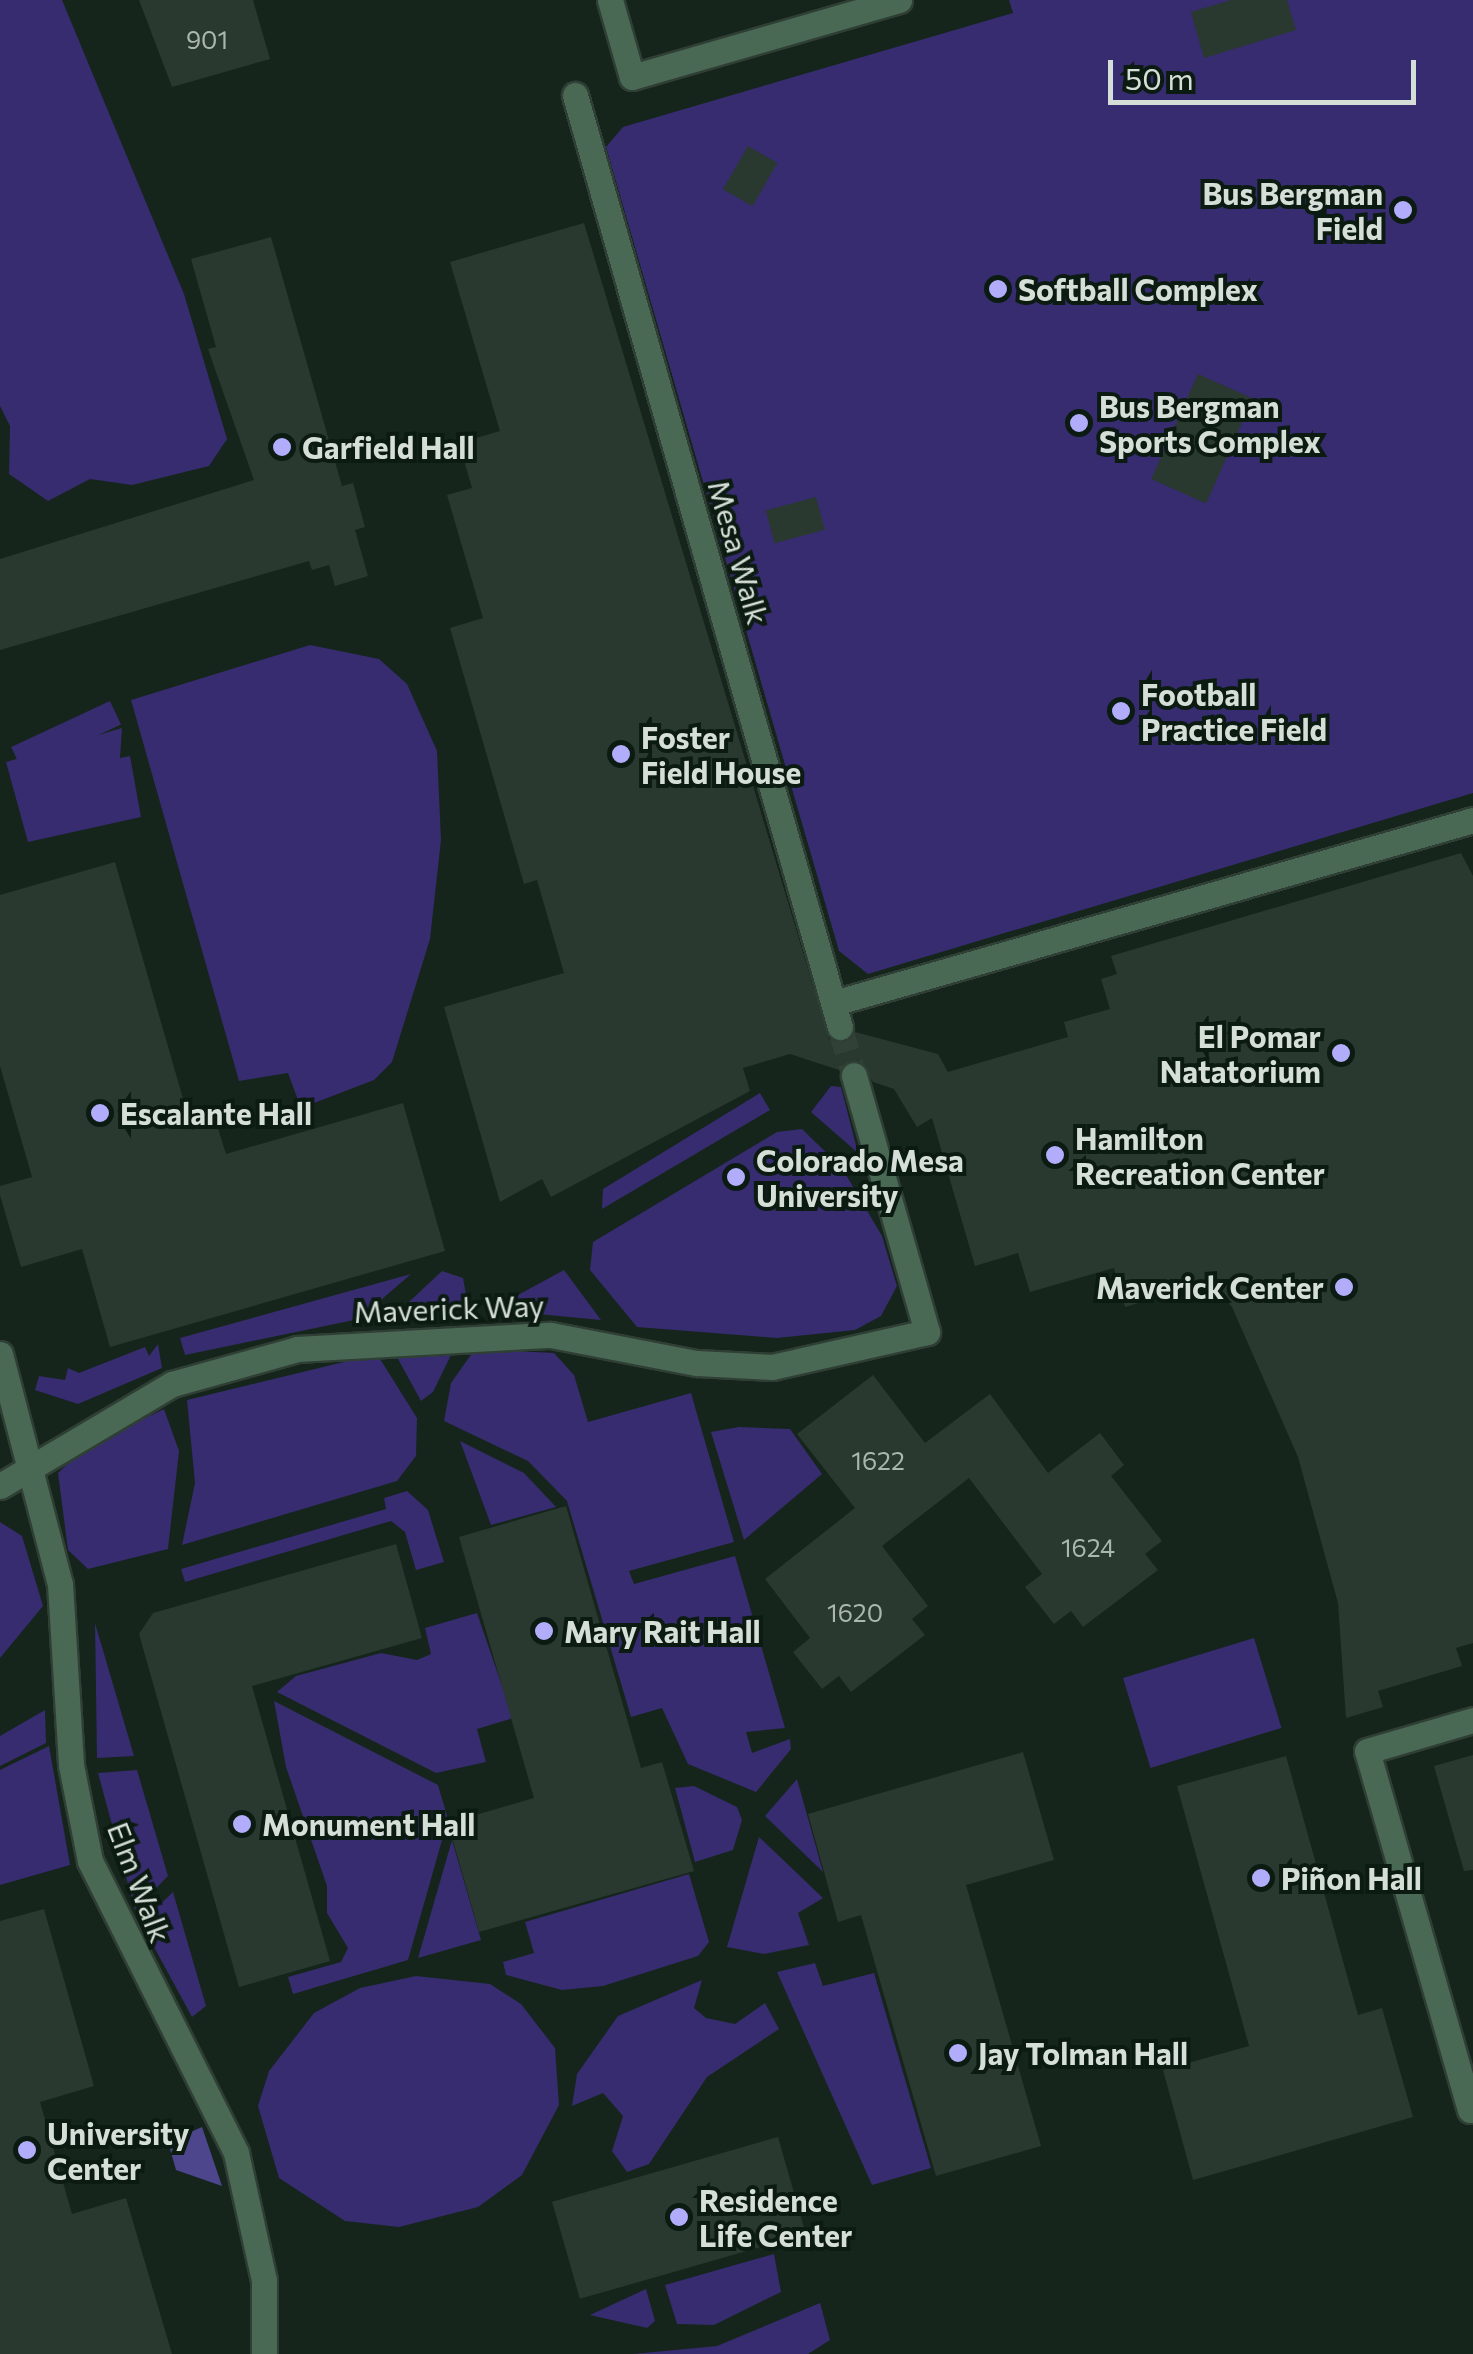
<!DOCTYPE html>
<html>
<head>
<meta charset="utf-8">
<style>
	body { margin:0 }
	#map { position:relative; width:1473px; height:2354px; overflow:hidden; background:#15251b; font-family:Commissioner,sans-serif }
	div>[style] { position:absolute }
	.green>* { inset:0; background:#362c6f; transform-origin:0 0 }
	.water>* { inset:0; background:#4d468d }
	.building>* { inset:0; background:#29392f; transform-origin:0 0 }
	.minor-tunnel>* { height:25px; margin-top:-12.5px; transform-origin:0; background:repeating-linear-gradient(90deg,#324137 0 25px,transparent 0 37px) }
	.roads { filter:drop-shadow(2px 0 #303f35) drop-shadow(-2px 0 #303f35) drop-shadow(0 2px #303f35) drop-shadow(0 -2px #303f35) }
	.minor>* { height:25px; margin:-12.5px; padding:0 12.5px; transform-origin:12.5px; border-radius:12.5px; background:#496954 }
	.dots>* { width:28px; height:28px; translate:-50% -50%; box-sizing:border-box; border:5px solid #0c1b12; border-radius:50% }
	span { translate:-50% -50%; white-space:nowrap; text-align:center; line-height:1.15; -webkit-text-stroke:8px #0c1b12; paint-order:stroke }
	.number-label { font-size:25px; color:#aab6ae }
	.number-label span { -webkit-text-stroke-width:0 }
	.poi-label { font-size:30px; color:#d5dfd8; font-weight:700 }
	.right { translate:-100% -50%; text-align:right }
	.left { translate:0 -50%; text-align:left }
	.street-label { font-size:30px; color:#d5dfd8 }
	.scale { position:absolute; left:1108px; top:60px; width:308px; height:45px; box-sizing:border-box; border:5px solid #d5dfd8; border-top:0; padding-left:12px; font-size:30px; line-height:35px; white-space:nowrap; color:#d5dfd8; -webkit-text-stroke:8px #0c1b12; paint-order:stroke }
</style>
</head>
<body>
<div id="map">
	<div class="green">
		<div style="clip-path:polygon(0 0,62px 0,184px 294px,227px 439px,209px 466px,132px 485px,90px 479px,48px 501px,9px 474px,10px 426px,0 406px)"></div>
		<div style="clip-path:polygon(1009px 0,1473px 0,1473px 793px,868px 974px,839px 951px,606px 147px,623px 127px,1013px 13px)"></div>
		<div style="clip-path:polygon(310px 645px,379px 659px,407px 684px,437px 751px,441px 840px,430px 939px,392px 1062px,374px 1080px,301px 1108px,288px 1073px,239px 1081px,131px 700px)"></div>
		<div style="left:110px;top:701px;width:26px;height:109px;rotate:65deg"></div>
		<div style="clip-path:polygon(122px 728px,120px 758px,130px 756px,141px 817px,28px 842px,6px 762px)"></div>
		<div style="clip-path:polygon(831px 1086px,841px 1087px,858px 1153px,811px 1112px)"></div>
		<div style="clip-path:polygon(760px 1093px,770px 1110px,602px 1209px,603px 1189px)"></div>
		<div style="clip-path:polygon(802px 1129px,842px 1168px,882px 1236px,897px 1286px,881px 1316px,855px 1330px,777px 1338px,637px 1327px,590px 1270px,593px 1242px,777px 1132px)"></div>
		<div style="clip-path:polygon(564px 1270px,601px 1320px,517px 1312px,518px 1295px)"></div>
		<div style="clip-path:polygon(442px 1271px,463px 1278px,468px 1306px,412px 1313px,409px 1302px)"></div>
		<div style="clip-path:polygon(411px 1274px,359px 1319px,185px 1355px,180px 1338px)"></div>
		<div style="clip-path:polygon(158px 1344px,162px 1368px,78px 1404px,35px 1390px,39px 1376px,65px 1380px,68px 1368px,79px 1373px,145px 1347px,149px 1356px)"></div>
		<div style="clip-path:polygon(475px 1349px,554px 1353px,574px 1375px,588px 1422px,691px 1393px,734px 1542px,629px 1571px,634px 1584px,735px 1556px,785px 1728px,746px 1732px,752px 1753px,790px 1739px,791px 1749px,756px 1792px,688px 1764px,662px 1708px,631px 1717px,567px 1501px,528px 1461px,444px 1421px,451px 1383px)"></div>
		<div style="clip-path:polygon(453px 1351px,433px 1392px,421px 1401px,397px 1357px)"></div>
		<div style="clip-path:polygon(377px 1354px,417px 1418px,416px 1456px,397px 1481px,182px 1545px,195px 1483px,187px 1400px)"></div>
		<div style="clip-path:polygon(164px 1409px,179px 1451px,168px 1549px,88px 1569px,68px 1550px,58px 1473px,85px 1447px)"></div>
		<div style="clip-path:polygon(739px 1427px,790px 1429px,822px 1474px,744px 1540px,711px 1432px)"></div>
		<div style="clip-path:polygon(460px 1441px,524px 1473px,556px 1507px,491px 1525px)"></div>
		<div style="clip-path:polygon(407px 1491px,428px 1510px,444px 1562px,416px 1570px,405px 1532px,391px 1521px,185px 1582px,181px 1569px,386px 1509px,384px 1498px)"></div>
		<div style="clip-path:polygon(0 1522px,22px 1536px,43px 1606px,0 1658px)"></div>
		<div style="clip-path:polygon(477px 1613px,513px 1718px,477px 1729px,486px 1762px,436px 1773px,277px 1692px,296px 1676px,381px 1653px,417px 1660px,431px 1654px,425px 1628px)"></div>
		<div style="clip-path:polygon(95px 1623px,134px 1756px,97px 1758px)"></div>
		<div style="left:1254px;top:1638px;width:94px;height:137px;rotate:73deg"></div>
		<div style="clip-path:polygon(274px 1701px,438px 1785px,448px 1819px,408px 1960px,293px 1994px,288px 1977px,341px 1962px,348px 1948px,327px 1913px,327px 1886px,286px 1767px)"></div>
		<div style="clip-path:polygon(45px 1710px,46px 1743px,0 1766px,0 1736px)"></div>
		<div style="clip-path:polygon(49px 1746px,70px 1865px,0 1885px,0 1770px)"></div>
		<div style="clip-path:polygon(137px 1770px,168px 1876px,135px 1910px,98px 1773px)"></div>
		<div style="clip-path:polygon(797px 1779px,823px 1872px,765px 1816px)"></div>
		<div style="clip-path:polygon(694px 1786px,737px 1807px,742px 1820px,733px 1850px,695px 1862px,675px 1788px)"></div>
		<div style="clip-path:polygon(759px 1837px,823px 1898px,798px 1913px,809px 1945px,764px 1954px,727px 1947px)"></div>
		<div style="clip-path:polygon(452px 1840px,481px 1940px,418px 1958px)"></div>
		<div style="clip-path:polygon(689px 1874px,709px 1942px,698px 1956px,603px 1986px,562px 1990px,506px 1975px,503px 1962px,534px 1953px,525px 1922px)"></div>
		<div style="clip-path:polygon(173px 1892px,206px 2006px,192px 2017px,141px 1923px)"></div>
		<div style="clip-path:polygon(815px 1963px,823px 1986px,874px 1973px,931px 2168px,872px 2185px,777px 1972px)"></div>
		<div style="clip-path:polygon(416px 1976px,490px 1984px,521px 2004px,555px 2048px,559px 2105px,522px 2175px,478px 2207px,399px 2227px,345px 2221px,279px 2178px,258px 2106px,269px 2071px,314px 2013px,360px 1988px)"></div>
		<div style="clip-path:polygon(702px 1980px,694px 2008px,706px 2018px,735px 2024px,765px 2003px,779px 2029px,707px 2077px,649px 2164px,627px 2172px,612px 2151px,623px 2116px,603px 2093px,572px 2106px,577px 2074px,618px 2016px)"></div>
		<div style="clip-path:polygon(774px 2254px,781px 2292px,714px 2325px,677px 2324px,665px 2285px)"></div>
		<div style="clip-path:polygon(646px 2289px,655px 2321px,647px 2328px,590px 2315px)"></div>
		<div style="clip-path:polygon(820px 2303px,830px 2340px,808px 2354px,633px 2354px,717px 2346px)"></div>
	</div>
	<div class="water">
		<div style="clip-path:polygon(202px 2127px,222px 2186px,176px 2170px,168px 2142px)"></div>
	</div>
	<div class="building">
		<div style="clip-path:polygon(139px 0,253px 0,270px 59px,172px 87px)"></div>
		<div style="clip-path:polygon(1231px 0,1287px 0,1296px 30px,1204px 58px,1191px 12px)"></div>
		<div style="left:748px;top:146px;width:34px;height:50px;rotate:30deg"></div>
		<div style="clip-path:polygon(584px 223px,829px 1039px,843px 1043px,855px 1032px,938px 1054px,948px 1072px,1068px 1037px,1064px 1022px,1110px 1009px,1101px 979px,1117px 974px,1111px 956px,1461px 853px,1473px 876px,1473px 1643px,1456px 1648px,1462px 1666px,1378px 1691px,1383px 1707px,1346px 1718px,1338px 1603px,1298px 1457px,1232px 1307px,1210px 1282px,1125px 1307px,1114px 1268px,1030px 1292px,1018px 1253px,975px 1266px,932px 1118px,917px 1127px,894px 1089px,873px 1082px,859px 1060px,839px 1070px,790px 1054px,743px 1068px,750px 1091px,551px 1197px,542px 1179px,500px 1202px,444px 1007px,564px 973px,537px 880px,524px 884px,450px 628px,483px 618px,447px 495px,472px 488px,459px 443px,500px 431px,450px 262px)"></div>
		<div style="clip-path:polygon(271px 237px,342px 486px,353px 483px,365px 527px,355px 530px,368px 576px,335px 586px,329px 565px,312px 570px,309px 561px,0 650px,0 559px,254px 480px,208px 349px,216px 347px,191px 259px)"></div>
		<div style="left:1198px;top:374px;width:60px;height:115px;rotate:24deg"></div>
		<div style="left:816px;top:497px;width:34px;height:52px;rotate:75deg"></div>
		<div style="clip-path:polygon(115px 862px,192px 1130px,216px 1122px,226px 1154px,403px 1103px,445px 1251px,110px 1347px,82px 1249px,21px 1267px,0 1195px,0 1186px,32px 1177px,0 1066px,0 895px)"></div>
		<div style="clip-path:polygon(873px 1375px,925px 1443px,990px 1394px,1048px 1473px,1100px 1433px,1124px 1465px,1111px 1476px,1162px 1541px,1145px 1554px,1158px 1570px,1083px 1627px,1071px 1611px,1054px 1624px,1025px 1587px,1042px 1574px,969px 1478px,882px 1546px,928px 1606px,912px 1619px,925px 1635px,851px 1692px,839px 1676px,822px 1689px,793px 1652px,810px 1638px,765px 1579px,855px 1508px,797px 1434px)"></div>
		<div style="clip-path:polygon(566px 1506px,641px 1768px,662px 1762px,694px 1871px,479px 1932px,448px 1823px,534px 1798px,459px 1537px)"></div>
		<div style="clip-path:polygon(396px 1544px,422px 1638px,252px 1686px,330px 1961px,239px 1987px,139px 1634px,153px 1613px)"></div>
		<div style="clip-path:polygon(1023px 1752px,1054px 1860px,966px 1885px,1041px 2146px,936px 2176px,861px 1915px,838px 1922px,808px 1814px)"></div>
		<div style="clip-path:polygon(1473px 1755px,1473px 1870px,1464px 1871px,1434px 1766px)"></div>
		<div style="clip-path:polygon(1286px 1756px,1358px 2015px,1382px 2008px,1413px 2117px,1193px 2180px,1163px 2070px,1249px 2046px,1177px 1786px)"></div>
		<div style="clip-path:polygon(44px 1909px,94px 2086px,40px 2102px,72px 2214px,126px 2198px,172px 2354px,0 2354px,0 1921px)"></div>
		<div style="left:778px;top:2137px;width:101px;height:235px;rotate:74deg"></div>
	</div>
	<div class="minor-tunnel">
		<div style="left:840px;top:1027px;width:50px;rotate:73.7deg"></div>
	</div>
	<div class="roads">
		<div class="minor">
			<div style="left:610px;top:0;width:80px;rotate:74.1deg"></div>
			<div style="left:632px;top:77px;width:278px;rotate:-16.1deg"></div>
			<div style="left:575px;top:95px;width:969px;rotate:74.13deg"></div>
			<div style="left:834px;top:1003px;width:665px;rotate:-15.98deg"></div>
			<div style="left:0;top:1354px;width:238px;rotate:75.4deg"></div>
			<div style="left:60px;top:1584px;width:181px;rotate:86.5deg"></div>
			<div style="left:71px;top:1765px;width:98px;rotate:78.8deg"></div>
			<div style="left:90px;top:1861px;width:326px;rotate:63.4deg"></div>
			<div style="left:236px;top:2153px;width:130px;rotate:77.6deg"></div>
			<div style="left:264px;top:2280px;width:74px;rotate:90deg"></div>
			<div style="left:0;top:1486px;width:200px;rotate:-30.7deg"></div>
			<div style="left:172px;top:1384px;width:130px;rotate:-15.6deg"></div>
			<div style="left:297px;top:1349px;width:254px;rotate:-3.2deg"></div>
			<div style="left:551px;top:1335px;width:149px;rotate:10.9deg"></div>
			<div style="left:697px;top:1363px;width:75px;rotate:3.1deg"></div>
			<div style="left:772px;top:1367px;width:159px;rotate:-12.7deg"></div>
			<div style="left:927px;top:1332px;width:267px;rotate:-105.9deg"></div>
			<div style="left:1470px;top:2110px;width:373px;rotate:-106deg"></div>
			<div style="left:1367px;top:1751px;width:110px;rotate:-16.3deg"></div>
		</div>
	</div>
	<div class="dots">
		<div style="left:1403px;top:210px;background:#b1adfa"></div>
		<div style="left:998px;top:289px;background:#b1adfa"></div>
		<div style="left:1079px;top:423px;background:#b1adfa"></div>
		<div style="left:282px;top:447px;background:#b1adfa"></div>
		<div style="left:1121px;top:711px;background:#b1adfa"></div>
		<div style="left:621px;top:754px;background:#b1adfa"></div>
		<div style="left:1341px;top:1053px;background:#b1adfa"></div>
		<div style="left:100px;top:1113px;background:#b1adfa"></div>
		<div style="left:1055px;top:1155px;background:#b1adfa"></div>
		<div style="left:736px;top:1177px;background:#b1adfa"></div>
		<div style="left:1344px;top:1287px;background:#b1adfa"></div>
		<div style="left:544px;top:1631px;background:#b1adfa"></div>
		<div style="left:242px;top:1824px;background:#b1adfa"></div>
		<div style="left:1261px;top:1878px;background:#b1adfa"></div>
		<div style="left:958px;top:2053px;background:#b1adfa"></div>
		<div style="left:27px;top:2150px;background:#b1adfa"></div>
		<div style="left:679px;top:2217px;background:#b1adfa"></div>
	</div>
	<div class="number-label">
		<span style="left:207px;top:39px">901</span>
		<span style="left:878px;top:1460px">1622</span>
		<span style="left:1088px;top:1547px">1624</span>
		<span style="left:855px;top:1612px">1620</span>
	</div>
	<div class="poi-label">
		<span class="right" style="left:1383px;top:210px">Bus Bergman<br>Field</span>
		<span class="left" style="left:1018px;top:289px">Softball Complex</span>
		<span class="left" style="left:1099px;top:423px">Bus Bergman<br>Sports Complex</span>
		<span class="left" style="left:302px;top:447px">Garfield Hall</span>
		<span class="left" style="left:1141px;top:711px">Football<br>Practice Field</span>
		<span class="left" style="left:641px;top:754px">Foster<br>Field House</span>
		<span class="right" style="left:1321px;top:1053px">El Pomar<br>Natatorium</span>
		<span class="left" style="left:120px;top:1113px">Escalante Hall</span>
		<span class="left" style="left:1075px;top:1155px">Hamilton<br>Recreation Center</span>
		<span class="left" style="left:756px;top:1177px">Colorado Mesa<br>University</span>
		<span class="right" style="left:1324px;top:1287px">Maverick Center</span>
		<span class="left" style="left:564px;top:1631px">Mary Rait Hall</span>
		<span class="left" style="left:262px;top:1824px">Monument Hall</span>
		<span class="left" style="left:1281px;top:1878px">Piñon Hall</span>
		<span class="left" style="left:978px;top:2053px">Jay Tolman Hall</span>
		<span class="left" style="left:47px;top:2150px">University<br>Center</span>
		<span class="left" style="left:699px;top:2217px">Residence<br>Life Center</span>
	</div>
	<div class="street-label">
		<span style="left:739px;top:552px;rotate:74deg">Mesa Walk</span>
		<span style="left:449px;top:1308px;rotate:-2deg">Maverick Way</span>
		<span style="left:140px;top:1882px;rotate:69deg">Elm Walk</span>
	</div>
	<div class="scale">50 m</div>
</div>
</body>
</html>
